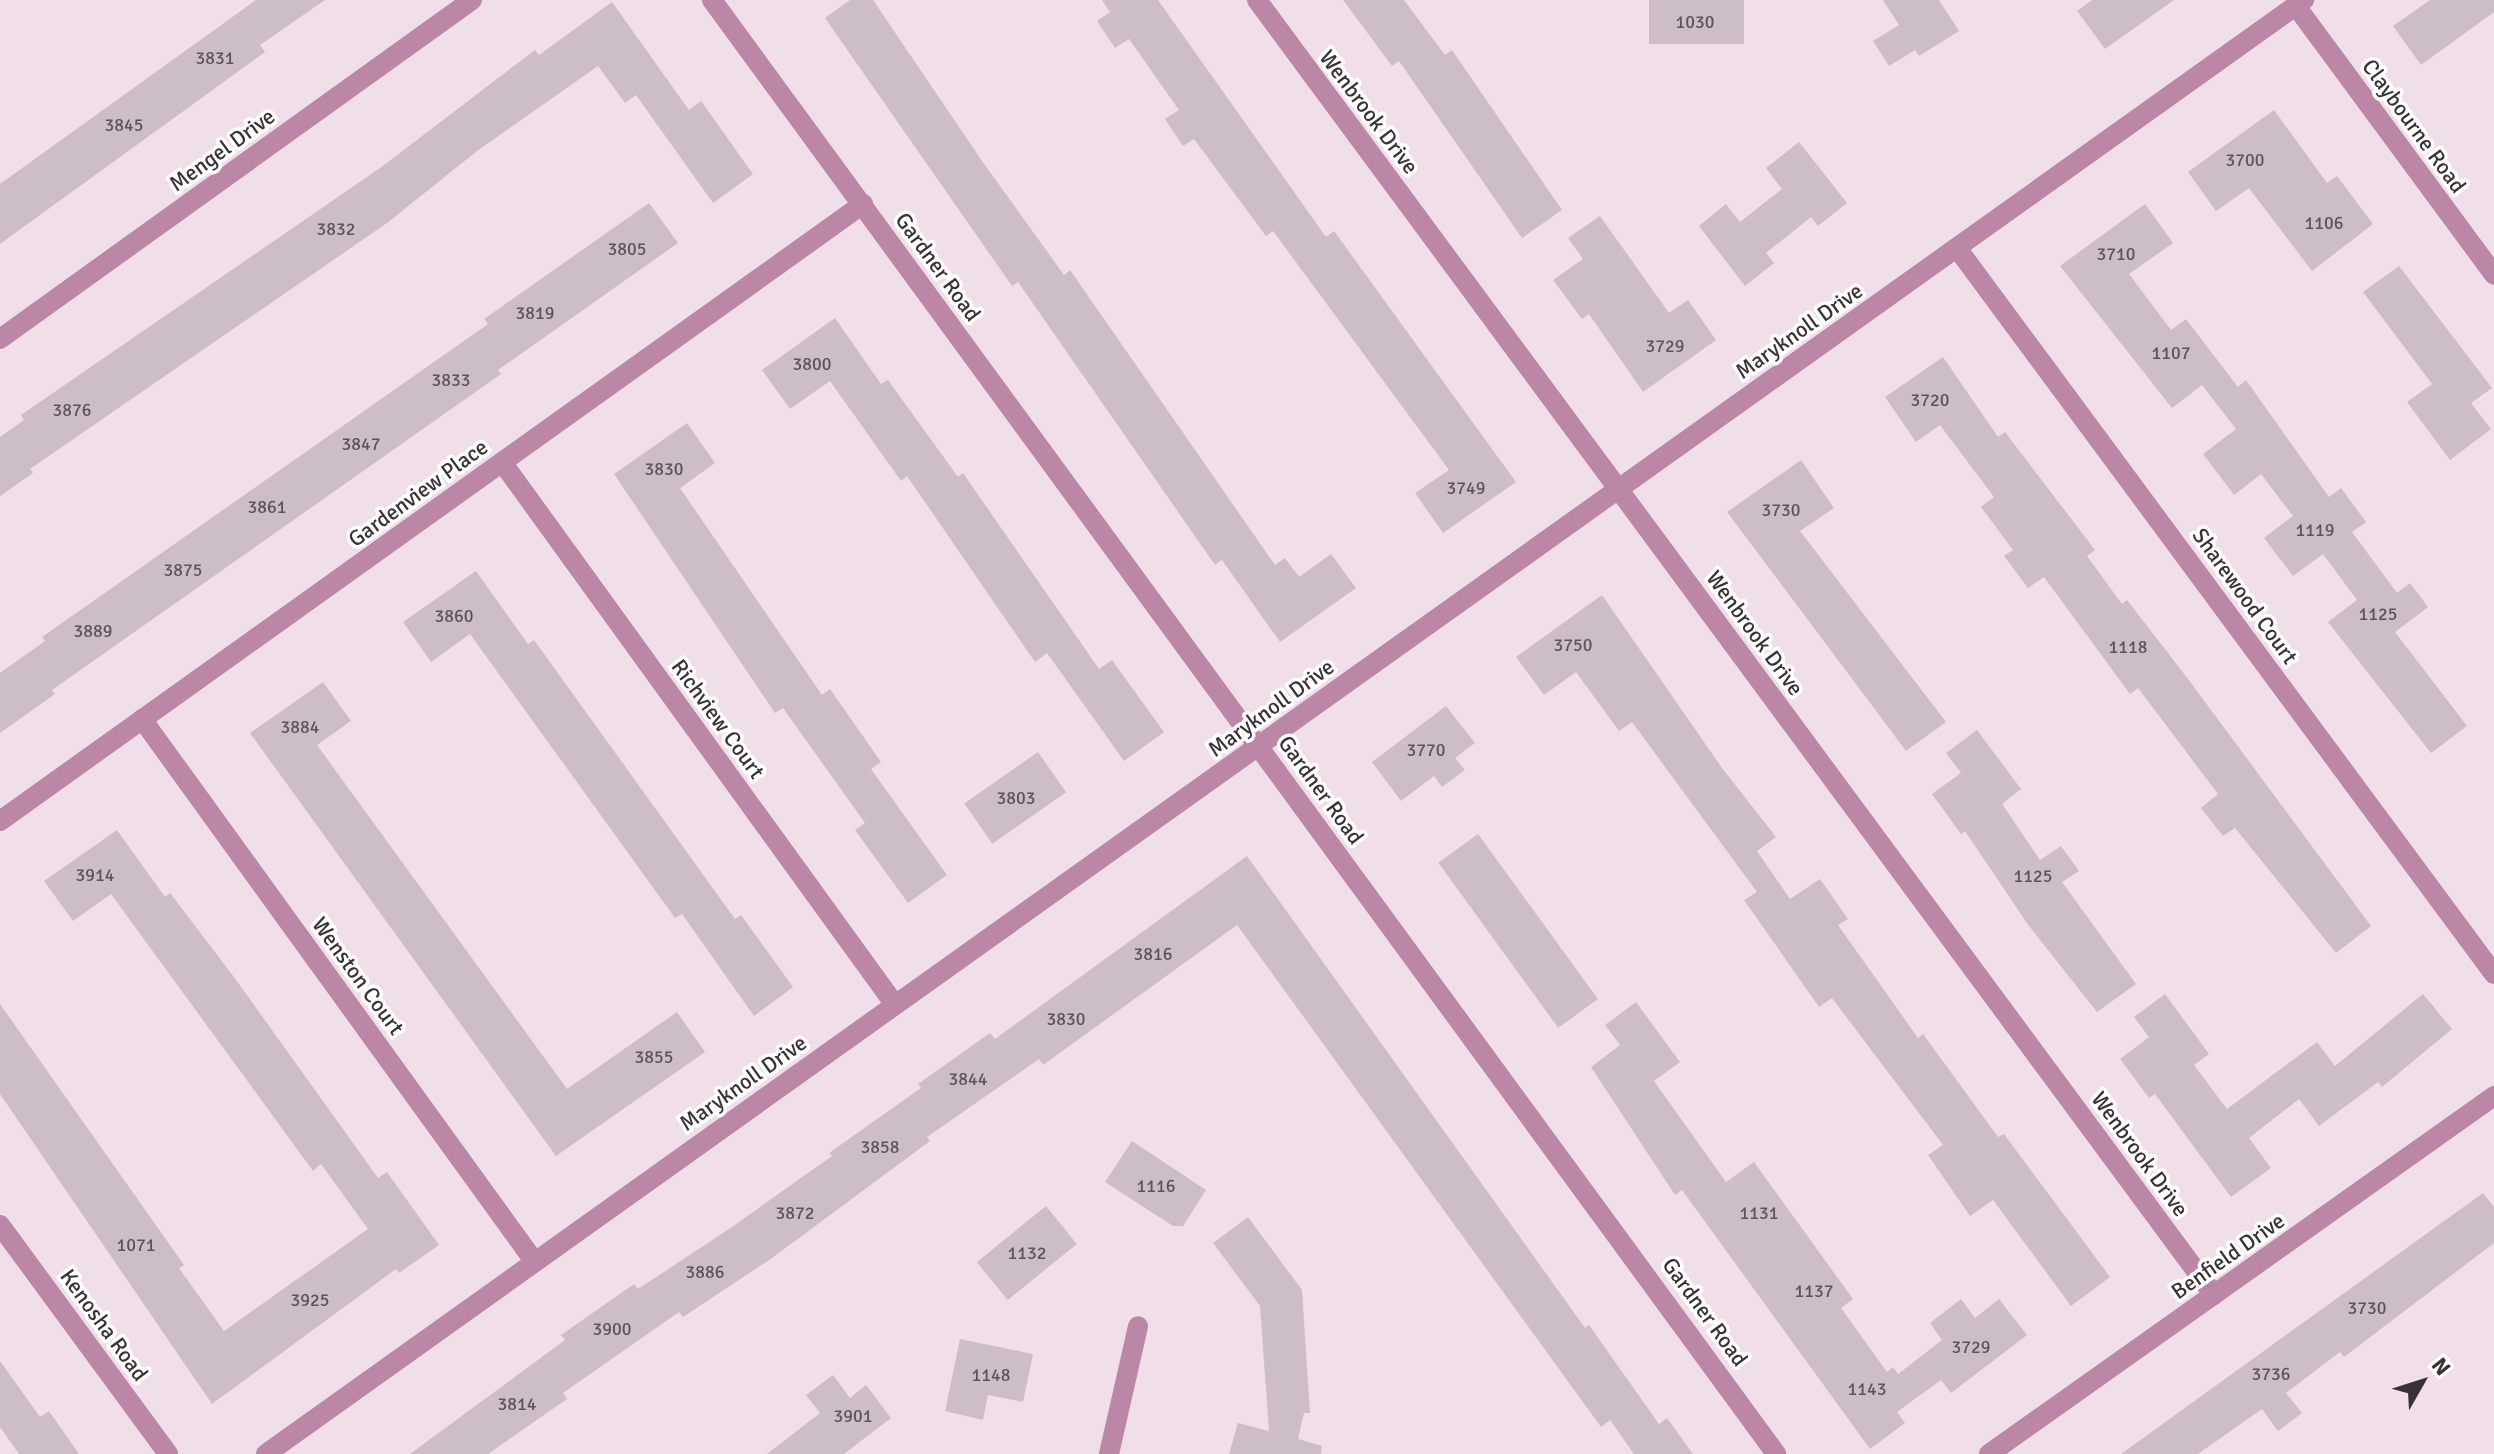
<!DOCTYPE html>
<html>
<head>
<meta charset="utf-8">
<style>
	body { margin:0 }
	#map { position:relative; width:2494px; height:1454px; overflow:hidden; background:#f0dfe9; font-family:Signika,sans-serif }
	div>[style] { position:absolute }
	.building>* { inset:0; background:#cdbdc6; transform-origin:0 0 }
	.minor>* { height:20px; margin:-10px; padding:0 10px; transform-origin:10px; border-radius:10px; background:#bc86a7 }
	span { translate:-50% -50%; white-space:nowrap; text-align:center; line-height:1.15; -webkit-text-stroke:7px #fff; paint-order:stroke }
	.number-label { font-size:18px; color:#5d5459 }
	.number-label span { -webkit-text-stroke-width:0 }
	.street-label { font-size:22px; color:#383135 }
	.north { position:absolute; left:2382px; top:1342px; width:80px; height:80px; -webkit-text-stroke:6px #fff; paint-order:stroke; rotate:51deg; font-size:22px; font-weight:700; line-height:32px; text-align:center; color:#383135 }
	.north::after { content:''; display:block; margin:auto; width:28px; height:36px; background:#383135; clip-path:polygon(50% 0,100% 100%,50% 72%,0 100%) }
</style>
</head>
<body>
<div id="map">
	<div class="building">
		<div style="clip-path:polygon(256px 0,325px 0,260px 45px,265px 52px,0 244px,0 184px)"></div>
		<div style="clip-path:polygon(850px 0,873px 0,982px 161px,1064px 275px,1070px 270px,1275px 565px,1285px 558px,1299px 577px,1331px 554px,1356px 588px,1280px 642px,1222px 560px,1215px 565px,1018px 282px,1012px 286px,825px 18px)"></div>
		<div style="clip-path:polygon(1102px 0,1158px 0,1326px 237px,1334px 231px,1516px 482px,1443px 533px,1415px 493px,1449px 470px,1273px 231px,1266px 236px,1194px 139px,1183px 146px,1165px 119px,1179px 110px,1129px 39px,1115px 48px,1097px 21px,1110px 12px)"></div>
		<div style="clip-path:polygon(1343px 0,1404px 0,1445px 55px,1452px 50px,1562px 210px,1522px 238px,1399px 61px,1392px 66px)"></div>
		<div style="left:1649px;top:0;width:95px;height:44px"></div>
		<div style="clip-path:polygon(1883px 0,1939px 0,1959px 31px,1919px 56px,1915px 50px,1889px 66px,1873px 41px,1899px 25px)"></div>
		<div style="clip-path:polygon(2092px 0,2174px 0,2105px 49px,2077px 11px)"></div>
		<div style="clip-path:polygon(2430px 0,2494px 0,2494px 12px,2421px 65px,2393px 26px)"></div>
		<div style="clip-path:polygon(612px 2px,689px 110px,701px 101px,753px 174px,713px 203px,636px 95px,625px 103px,598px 66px,477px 151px,387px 223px,30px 469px,33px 473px,0 496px,0 437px,24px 420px,21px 415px,380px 168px,535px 50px,539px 55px)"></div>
		<div style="clip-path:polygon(2274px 110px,2327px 183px,2337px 176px,2373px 224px,2312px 271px,2249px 188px,2216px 211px,2188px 172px)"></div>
		<div style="clip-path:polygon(1799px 142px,1847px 203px,1818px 226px,1811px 217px,1766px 253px,1774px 263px,1745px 286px,1699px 226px,1726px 204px,1740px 222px,1782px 189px,1766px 168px)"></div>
		<div style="clip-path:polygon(649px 203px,678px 243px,498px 370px,501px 374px,52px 690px,55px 694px,0 733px,0 673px,45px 641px,42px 637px,488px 324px,484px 319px)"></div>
		<div style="clip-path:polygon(2145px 204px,2173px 243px,2129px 274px,2171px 330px,2186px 319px,2238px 387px,2246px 380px,2329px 497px,2341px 488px,2366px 522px,2352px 532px,2397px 593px,2410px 583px,2428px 607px,2395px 632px,2467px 726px,2431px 753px,2328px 622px,2357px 600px,2323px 554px,2293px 576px,2264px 538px,2293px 516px,2261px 474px,2234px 495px,2203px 454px,2236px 429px,2202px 385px,2172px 408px,2060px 266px)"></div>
		<div style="clip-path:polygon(1600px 216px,1669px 313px,1688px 300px,1716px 340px,1643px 392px,1589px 314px,1582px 319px,1553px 280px,1583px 259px,1568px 238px)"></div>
		<div style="clip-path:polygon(2399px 266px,2492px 388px,2471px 403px,2491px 429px,2450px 460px,2407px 402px,2432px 384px,2363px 292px)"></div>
		<div style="clip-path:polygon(835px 318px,881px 384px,888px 380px,958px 477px,963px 473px,1099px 669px,1112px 660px,1164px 732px,1124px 761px,1047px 653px,1035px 662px,907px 476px,901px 481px,830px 381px,790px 409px,762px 370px)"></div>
		<div style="clip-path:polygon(1943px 357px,1998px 437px,2005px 432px,2095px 550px,2087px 556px,2122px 604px,2127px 600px,2188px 679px,2371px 926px,2336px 953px,2235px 828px,2223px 836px,2201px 808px,2218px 794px,2138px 688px,2130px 694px,2044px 577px,2028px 588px,2004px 556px,2013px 550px,1981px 507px,1994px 497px,1940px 425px,1916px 442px,1885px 397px)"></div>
		<div style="clip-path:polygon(687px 423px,715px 463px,680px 488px,822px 695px,830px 689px,881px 762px,871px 769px,947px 875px,908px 903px,855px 830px,865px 823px,783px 708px,775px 713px,614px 474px)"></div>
		<div style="clip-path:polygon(1801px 460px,1834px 508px,1800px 531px,1946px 722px,1906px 751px,1727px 512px)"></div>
		<div style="clip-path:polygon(476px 571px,528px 644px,534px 640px,735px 919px,741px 915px,793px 987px,754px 1016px,682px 914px,675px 918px,470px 634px,431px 662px,403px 622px)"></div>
		<div style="clip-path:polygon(1602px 595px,1722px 768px,1776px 837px,1757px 851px,1790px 899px,1820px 879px,1848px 919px,1838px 925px,1918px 1038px,1923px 1034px,1998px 1137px,2004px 1134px,2110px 1277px,2071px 1306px,1993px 1200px,1970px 1216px,1928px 1155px,1943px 1145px,1832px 998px,1819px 1007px,1744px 900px,1757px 892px,1632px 722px,1619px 731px,1576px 672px,1544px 695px,1516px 657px)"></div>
		<div style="clip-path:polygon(323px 682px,351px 721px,317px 745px,567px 1089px,677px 1012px,705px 1052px,556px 1156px,250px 733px)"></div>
		<div style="clip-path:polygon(1446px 706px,1475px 743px,1455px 758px,1465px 770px,1442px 787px,1434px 776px,1401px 801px,1372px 762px)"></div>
		<div style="clip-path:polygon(1977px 730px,2021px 789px,2002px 804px,2040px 860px,2061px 846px,2079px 871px,2062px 882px,2136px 984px,2097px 1012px,2029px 926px,1965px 831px,1961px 834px,1932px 794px,1961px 773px,1946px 753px)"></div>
		<div style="left:1038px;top:752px;width:49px;height:90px;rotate:55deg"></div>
		<div style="clip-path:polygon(117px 830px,165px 897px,170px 893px,234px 977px,378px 1178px,387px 1172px,439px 1245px,399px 1273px,396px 1269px,212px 1404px,0 1094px,0 1004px,184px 1265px,179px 1268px,224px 1331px,368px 1229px,321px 1164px,313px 1171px,111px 894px,73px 921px,44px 881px)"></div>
		<div style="left:1478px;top:834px;width:204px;height:49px;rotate:54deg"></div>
		<div style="clip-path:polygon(1247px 856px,1585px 1328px,1589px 1325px,1659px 1424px,1667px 1418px,1693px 1454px,1634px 1454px,1610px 1420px,1601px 1427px,1237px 925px,1043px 1065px,1039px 1059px,927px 1137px,930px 1141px,772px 1258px,683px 1317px,679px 1312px,563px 1393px,567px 1399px,488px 1454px,410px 1454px,565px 1340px,561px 1335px,634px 1284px,638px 1289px,729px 1229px,832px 1156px,829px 1153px,921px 1088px,918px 1084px,990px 1033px,995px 1039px)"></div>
		<div style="clip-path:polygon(2165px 994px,2209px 1054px,2194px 1065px,2227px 1109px,2317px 1042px,2335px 1066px,2423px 994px,2452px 1029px,2382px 1087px,2378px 1082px,2319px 1126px,2299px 1099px,2249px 1138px,2271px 1168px,2231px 1197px,2155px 1094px,2149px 1098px,2120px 1059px,2149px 1037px,2134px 1017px)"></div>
		<div style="clip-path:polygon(1636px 1002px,1680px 1062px,1654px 1081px,1726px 1182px,1754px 1162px,1853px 1299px,1841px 1308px,1887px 1372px,1893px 1367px,1898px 1374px,1942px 1340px,1930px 1323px,1961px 1299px,1975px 1318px,1999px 1299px,2027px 1335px,1951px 1393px,1941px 1380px,1897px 1412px,1905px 1423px,1870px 1449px,1682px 1190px,1675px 1195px,1591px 1067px,1620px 1045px,1605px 1025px)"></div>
		<div style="clip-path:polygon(1132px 1141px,1206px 1190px,1183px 1226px,1173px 1226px,1105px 1182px)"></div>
		<div style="clip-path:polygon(2483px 1193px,2494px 1207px,2494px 1243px,2344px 1357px,2340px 1352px,2286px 1393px,2302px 1413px,2278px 1431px,2262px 1409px,2198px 1454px,2121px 1454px)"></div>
		<div style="left:1046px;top:1206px;width:49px;height:89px;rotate:51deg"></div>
		<div style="clip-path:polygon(1248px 1217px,1302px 1290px,1310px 1413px,1304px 1413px,1298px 1439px,1322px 1446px,1321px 1454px,1229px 1454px,1238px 1423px,1269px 1431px,1260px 1306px,1213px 1243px)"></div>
		<div style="clip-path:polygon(960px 1339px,1033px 1354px,1023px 1402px,988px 1395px,983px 1420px,945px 1411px)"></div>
		<div style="clip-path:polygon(0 1361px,40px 1417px,49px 1411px,79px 1454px,19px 1454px,0 1427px)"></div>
		<div style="clip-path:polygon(833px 1375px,850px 1398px,866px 1385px,891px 1418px,844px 1454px,767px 1454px,820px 1413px,806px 1395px)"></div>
	</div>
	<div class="minor">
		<div style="left:712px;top:0;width:1802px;rotate:53.8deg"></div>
		<div style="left:1257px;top:0;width:1610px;rotate:53.54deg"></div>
		<div style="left:2296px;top:6px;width:334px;rotate:53.6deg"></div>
		<div style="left:1957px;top:248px;width:903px;rotate:53.51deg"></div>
		<div style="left:0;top:339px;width:581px;rotate:-35.69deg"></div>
		<div style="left:502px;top:462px;width:670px;rotate:54.1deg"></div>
		<div style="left:142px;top:719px;width:669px;rotate:54.12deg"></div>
		<div style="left:0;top:821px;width:1061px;rotate:-35.56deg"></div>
		<div style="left:0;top:1225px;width:284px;rotate:53.7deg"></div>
		<div style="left:266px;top:1454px;width:2504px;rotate:-35.51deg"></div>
		<div style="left:1109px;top:1454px;width:131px;rotate:-77.2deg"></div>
		<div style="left:1989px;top:1454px;width:619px;rotate:-35.33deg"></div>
	</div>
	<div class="number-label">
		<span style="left:1695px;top:22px">1030</span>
		<span style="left:215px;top:58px">3831</span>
		<span style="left:124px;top:125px">3845</span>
		<span style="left:2245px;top:160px">3700</span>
		<span style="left:2324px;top:223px">1106</span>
		<span style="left:336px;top:229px">3832</span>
		<span style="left:627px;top:249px">3805</span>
		<span style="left:2116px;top:254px">3710</span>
		<span style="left:535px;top:313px">3819</span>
		<span style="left:1665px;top:346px">3729</span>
		<span style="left:2171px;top:353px">1107</span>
		<span style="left:812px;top:364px">3800</span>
		<span style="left:451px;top:380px">3833</span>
		<span style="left:1930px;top:400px">3720</span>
		<span style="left:72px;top:410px">3876</span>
		<span style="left:361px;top:444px">3847</span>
		<span style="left:664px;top:469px">3830</span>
		<span style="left:1466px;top:488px">3749</span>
		<span style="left:267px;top:507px">3861</span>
		<span style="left:1781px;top:510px">3730</span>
		<span style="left:2315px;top:530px">1119</span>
		<span style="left:183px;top:570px">3875</span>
		<span style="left:2378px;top:614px">1125</span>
		<span style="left:454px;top:616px">3860</span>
		<span style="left:93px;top:631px">3889</span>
		<span style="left:1573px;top:645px">3750</span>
		<span style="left:2128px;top:647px">1118</span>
		<span style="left:300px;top:727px">3884</span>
		<span style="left:1426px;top:750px">3770</span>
		<span style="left:1016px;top:798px">3803</span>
		<span style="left:95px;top:875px">3914</span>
		<span style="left:2033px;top:876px">1125</span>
		<span style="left:1153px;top:954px">3816</span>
		<span style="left:1066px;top:1019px">3830</span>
		<span style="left:654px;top:1057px">3855</span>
		<span style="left:968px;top:1079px">3844</span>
		<span style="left:880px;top:1147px">3858</span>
		<span style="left:1156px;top:1186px">1116</span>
		<span style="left:795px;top:1213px">3872</span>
		<span style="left:1759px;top:1213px">1131</span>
		<span style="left:136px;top:1245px">1071</span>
		<span style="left:1027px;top:1253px">1132</span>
		<span style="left:705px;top:1272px">3886</span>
		<span style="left:1814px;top:1291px">1137</span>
		<span style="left:310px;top:1300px">3925</span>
		<span style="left:2367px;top:1308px">3730</span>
		<span style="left:612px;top:1329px">3900</span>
		<span style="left:1971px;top:1347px">3729</span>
		<span style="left:2271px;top:1374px">3736</span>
		<span style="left:991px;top:1375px">1148</span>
		<span style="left:1867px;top:1389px">1143</span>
		<span style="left:517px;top:1404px">3814</span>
		<span style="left:853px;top:1416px">3901</span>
	</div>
	<div class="street-label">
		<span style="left:1369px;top:112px;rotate:53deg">Wenbrook Drive</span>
		<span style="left:2414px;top:126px;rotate:54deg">Claybourne Road</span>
		<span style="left:222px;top:150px;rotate:-36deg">Mengel Drive</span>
		<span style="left:938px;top:267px;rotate:54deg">Gardner Road</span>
		<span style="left:1799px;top:331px;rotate:-35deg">Maryknoll Drive</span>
		<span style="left:418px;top:493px;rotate:-36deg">Gardenview Place</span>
		<span style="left:2245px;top:596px;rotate:54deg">Sharewood Court</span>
		<span style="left:1755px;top:633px;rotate:54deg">Wenbrook Drive</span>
		<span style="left:1271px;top:708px;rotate:-36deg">Maryknoll Drive</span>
		<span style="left:718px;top:719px;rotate:54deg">Richview Court</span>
		<span style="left:1321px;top:790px;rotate:54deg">Gardner Road</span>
		<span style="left:358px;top:976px;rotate:54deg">Wenston Court</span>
		<span style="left:743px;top:1083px;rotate:-35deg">Maryknoll Drive</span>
		<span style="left:2140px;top:1154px;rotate:54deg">Wenbrook Drive</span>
		<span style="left:2228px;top:1256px;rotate:-35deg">Benfield Drive</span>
		<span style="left:1705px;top:1312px;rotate:54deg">Gardner Road</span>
		<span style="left:104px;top:1325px;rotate:54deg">Kenosha Road</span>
	</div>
	<div class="north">N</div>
</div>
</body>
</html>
